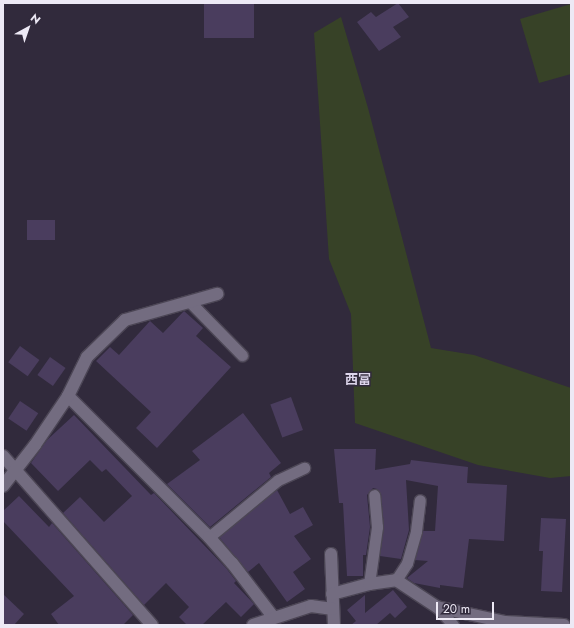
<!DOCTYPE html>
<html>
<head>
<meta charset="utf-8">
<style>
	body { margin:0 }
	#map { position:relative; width:574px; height:628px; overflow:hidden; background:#312a3c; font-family:Jost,"Noto Sans JP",sans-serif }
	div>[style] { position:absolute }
	.green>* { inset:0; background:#374227 }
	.building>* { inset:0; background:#4a3d5e; transform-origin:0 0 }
	.roads { filter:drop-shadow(1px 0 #4c4655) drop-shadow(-1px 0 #4c4655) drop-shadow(0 1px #4c4655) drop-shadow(0 -1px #4c4655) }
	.lane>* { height:11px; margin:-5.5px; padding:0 5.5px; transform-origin:5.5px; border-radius:5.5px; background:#736c80 }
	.street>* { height:12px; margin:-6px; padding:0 6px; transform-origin:6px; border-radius:6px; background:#736c80 }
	span { translate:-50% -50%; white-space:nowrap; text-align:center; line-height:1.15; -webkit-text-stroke:3px #312a3c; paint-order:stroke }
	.neighbourhood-label { font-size:13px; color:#ded6ec; font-weight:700 }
	.frame { position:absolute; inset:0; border:4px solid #ede9f5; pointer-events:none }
	.north { position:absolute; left:8px; top:8px; width:40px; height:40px; -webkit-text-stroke:3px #312a3c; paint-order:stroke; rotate:40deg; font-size:11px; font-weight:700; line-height:16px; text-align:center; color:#ede9f5 }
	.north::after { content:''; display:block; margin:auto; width:14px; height:18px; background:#ede9f5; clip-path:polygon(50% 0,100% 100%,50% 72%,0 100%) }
	.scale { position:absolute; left:436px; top:602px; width:58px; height:18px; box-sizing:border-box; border:2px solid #ede9f5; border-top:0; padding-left:5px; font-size:12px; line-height:14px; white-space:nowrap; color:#ede9f5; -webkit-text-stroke:3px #312a3c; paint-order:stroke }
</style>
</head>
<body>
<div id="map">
	<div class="green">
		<div style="clip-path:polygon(571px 4px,571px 74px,539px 83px,520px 19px)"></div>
		<div style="clip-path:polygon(341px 17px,368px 108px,431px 348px,474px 355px,571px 388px,571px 476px,550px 478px,478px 465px,355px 423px,351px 314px,329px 259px,314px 33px)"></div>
	</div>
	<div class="building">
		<div style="left:204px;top:3px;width:50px;height:35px"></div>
		<div style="clip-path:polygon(398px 3px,409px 17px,393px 27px,401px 37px,379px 51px,357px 22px,371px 12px,376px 17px)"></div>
		<div style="left:27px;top:220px;width:28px;height:20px"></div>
		<div style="clip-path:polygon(184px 311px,203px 328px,196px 336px,231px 367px,157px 448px,136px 428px,151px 412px,96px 361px,110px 347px,119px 355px,150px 321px,163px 333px)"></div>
		<div style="left:20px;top:346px;width:24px;height:20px;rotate:36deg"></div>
		<div style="left:50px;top:357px;width:19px;height:22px;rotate:35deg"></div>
		<div style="left:291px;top:397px;width:35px;height:22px;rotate:70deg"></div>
		<div style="left:20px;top:401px;width:22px;height:21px;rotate:34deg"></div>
		<div style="clip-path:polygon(243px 413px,281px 463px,269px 473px,271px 477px,210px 527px,167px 484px,200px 460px,192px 451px)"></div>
		<div style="clip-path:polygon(74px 415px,151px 495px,154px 493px,226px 568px,236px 581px,234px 583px,254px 604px,241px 617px,226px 602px,202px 625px,187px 625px,179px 617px,189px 607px,166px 583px,144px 605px,63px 513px,80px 497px,104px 522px,132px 496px,106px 469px,102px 472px,90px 460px,58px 491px,31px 463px,47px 440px)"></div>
		<div style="clip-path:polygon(334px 449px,376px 449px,375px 470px,410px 464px,411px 460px,468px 467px,467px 483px,507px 485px,504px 541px,469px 539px,463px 588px,440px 585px,440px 588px,414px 583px,407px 578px,428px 561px,415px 560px,423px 531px,435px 531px,438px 486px,406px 480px,409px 530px,401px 559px,380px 556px,384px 527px,381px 494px,377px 489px,373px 488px,367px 495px,370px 527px,366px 555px,363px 555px,363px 576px,347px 576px,343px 503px,339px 503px)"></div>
		<div style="clip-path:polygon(277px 490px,290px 514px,303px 507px,313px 525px,294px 536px,311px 559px,293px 572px,305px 589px,287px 602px,259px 563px,248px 572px,219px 537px)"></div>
		<div style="clip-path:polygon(19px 496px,49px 527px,52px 523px,133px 615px,123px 625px,59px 625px,51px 614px,74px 596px,3px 521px,3px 511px)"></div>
		<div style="clip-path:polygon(541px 518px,566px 519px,562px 592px,541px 591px,543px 551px,539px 551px)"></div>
		<div style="clip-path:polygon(393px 590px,407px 607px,395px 618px,390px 613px,376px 625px,351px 625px,356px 621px,347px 610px,365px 595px,365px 613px)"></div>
		<div style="clip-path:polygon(3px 594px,24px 614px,14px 625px,3px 625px)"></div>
	</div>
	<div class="roads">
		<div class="lane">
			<div style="left:191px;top:303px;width:73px;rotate:45.6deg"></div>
			<div style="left:209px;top:537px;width:89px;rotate:-39.6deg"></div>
			<div style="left:278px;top:480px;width:29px;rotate:-25deg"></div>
			<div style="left:396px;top:580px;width:20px;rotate:-57deg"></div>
			<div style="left:407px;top:563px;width:33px;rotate:-74deg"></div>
			<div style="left:416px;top:531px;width:31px;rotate:-83deg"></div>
			<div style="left:369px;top:584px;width:58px;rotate:-82deg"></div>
			<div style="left:377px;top:527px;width:32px;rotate:-95deg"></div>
			<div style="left:437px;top:607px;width:24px;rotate:48deg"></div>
		</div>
		<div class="street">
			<div style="left:68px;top:396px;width:199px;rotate:45deg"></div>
			<div style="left:209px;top:537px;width:35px;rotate:49deg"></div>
			<div style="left:232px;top:563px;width:69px;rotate:52.6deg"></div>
			<div style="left:3px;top:456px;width:225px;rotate:48.6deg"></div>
			<div style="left:3px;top:486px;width:52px;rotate:-52deg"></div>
			<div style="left:35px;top:445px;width:59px;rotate:-56deg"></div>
			<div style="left:68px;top:396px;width:43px;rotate:-64deg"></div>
			<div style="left:87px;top:357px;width:53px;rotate:-44.2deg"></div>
			<div style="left:125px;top:320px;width:96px;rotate:-15.8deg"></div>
			<div style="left:331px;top:554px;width:71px;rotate:87.6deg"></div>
			<div style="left:332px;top:594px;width:38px;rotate:-15deg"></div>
			<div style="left:369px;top:584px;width:27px;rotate:-8deg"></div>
			<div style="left:396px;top:580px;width:49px;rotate:33.4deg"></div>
			<div style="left:437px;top:607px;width:70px;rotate:12.4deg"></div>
			<div style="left:505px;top:622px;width:59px;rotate:2.9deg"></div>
			<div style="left:253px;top:625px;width:61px;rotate:-18.1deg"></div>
			<div style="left:311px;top:606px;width:22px;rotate:8deg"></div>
		</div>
	</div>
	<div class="neighbourhood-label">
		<span style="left:358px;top:380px">西富</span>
	</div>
	<div class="frame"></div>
	<div class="north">N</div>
	<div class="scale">20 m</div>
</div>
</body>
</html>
